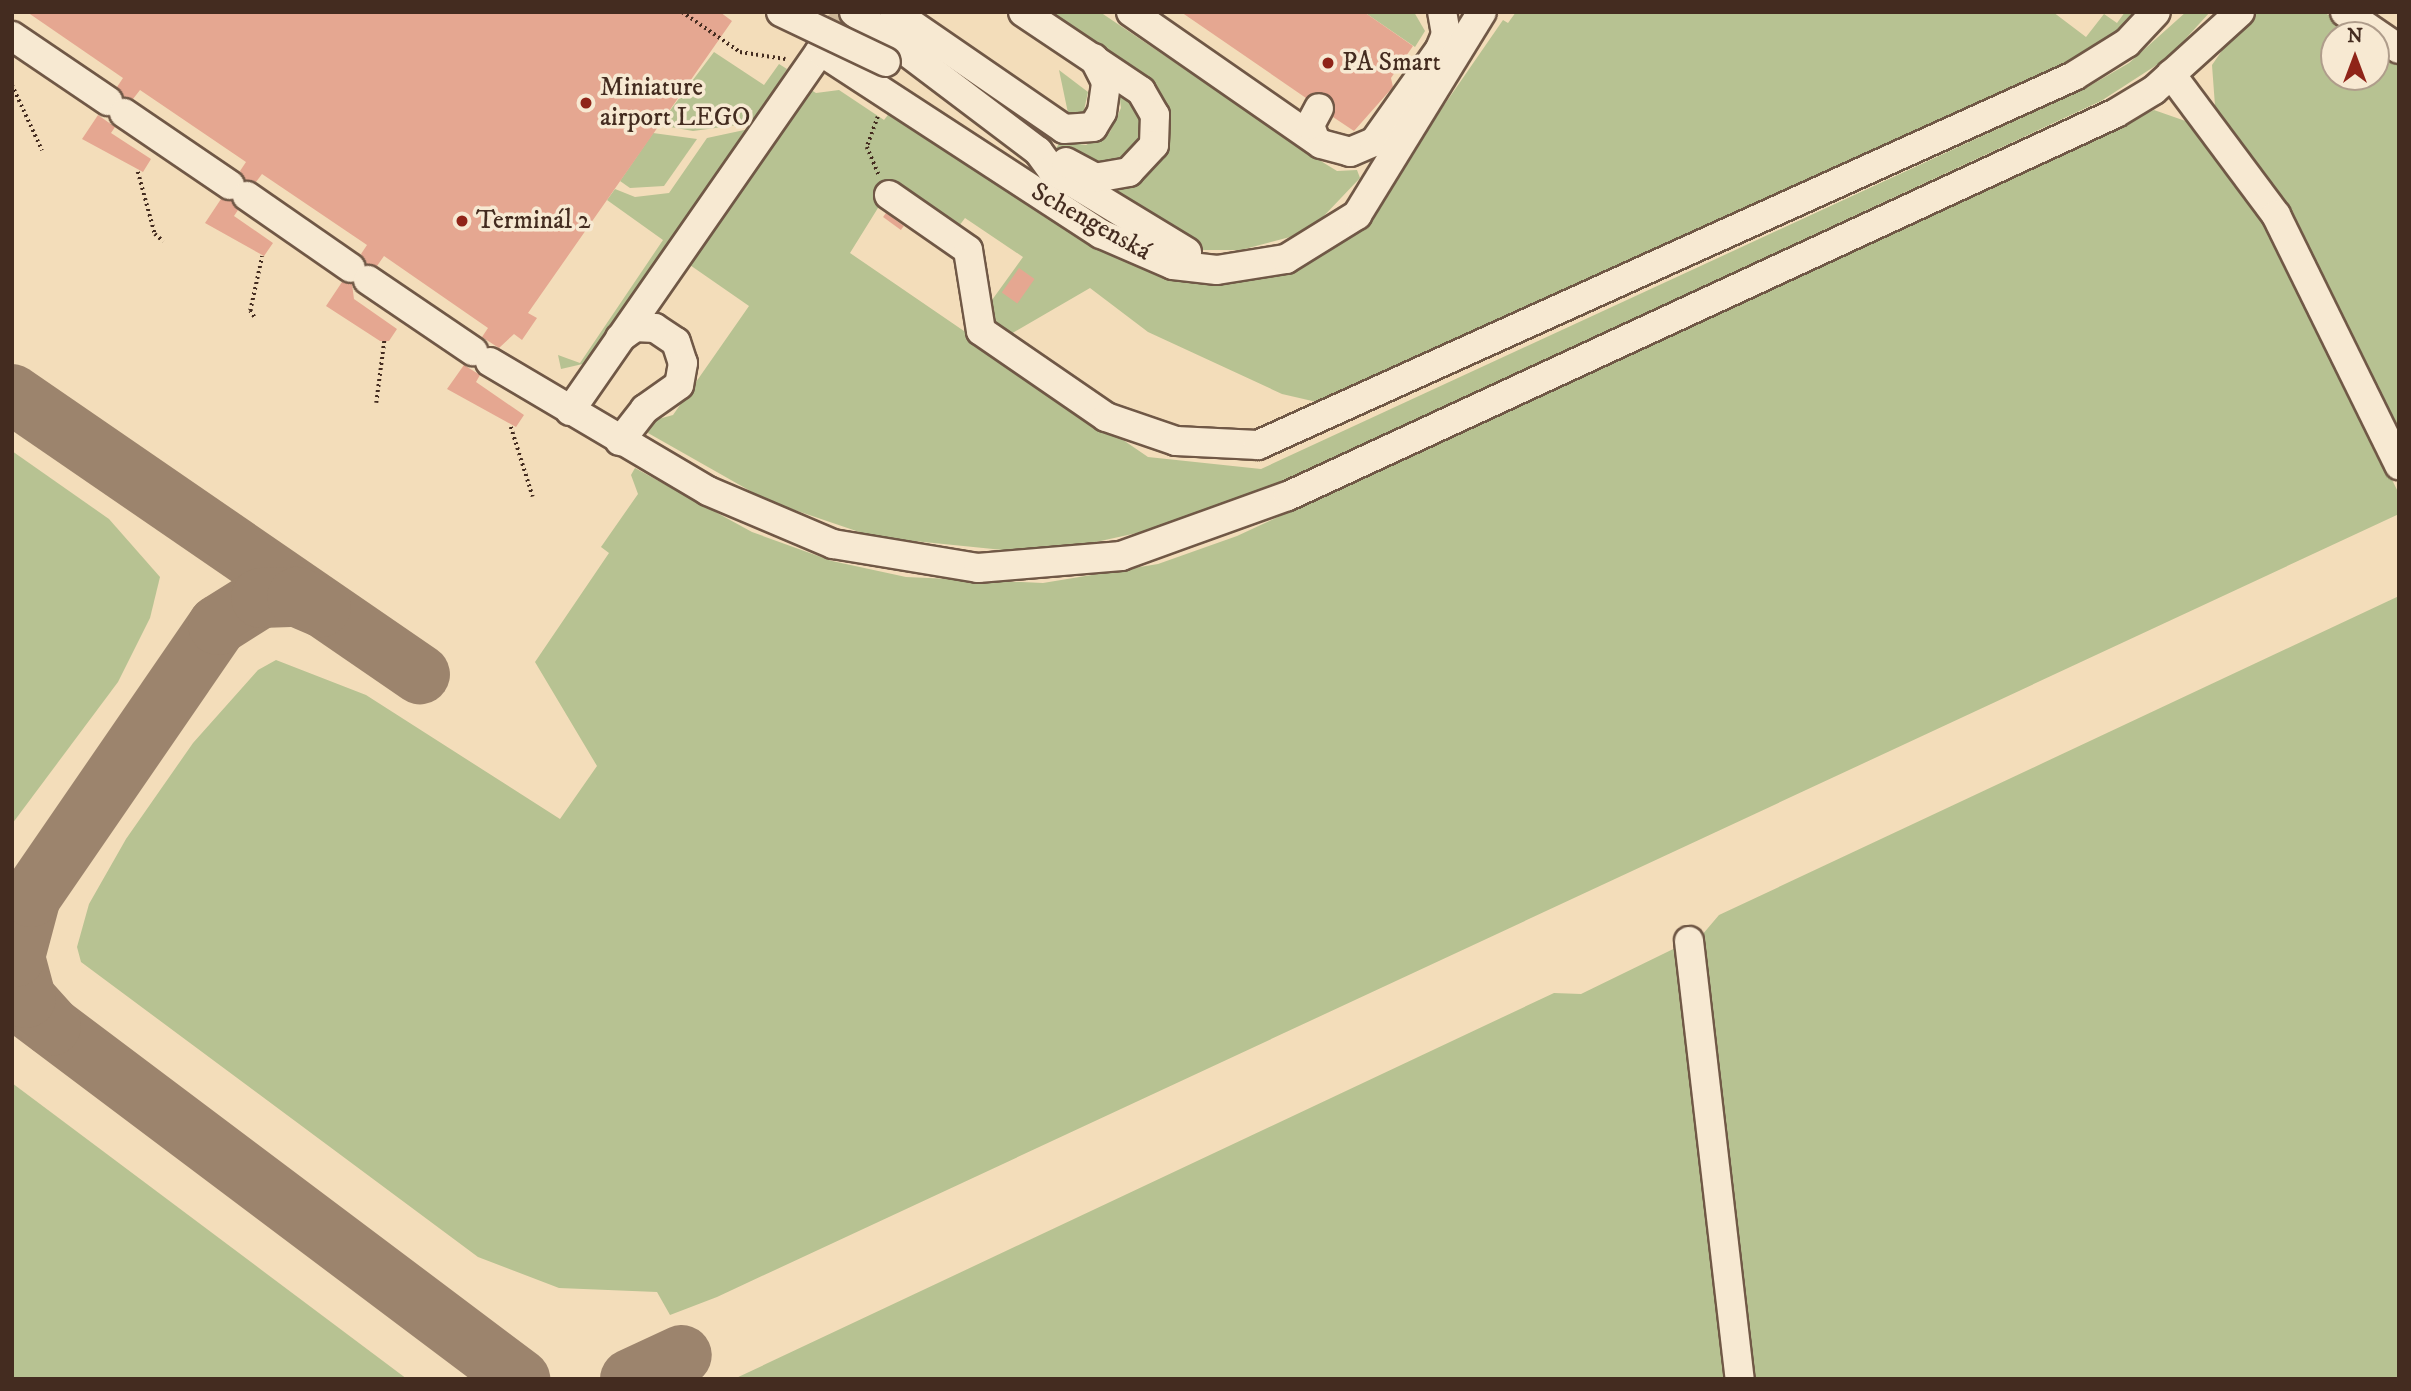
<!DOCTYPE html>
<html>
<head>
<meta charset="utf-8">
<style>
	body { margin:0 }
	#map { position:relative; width:2411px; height:1391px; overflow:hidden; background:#f3ddba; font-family:"IM FELL DW Pica",serif }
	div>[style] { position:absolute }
	.green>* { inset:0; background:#b7c292 }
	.taxiway>* { height:60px; margin:-30px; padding:0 30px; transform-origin:30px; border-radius:30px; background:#9c846d }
	.building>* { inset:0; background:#e5a791; transform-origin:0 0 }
	.minor-tunnel>* { height:28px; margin-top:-14px; transform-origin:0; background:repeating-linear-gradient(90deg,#d0ba9b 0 28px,transparent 0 42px) }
	.path>* { height:3.5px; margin-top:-1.75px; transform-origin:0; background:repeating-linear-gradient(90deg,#442c20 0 2px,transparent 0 5.5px) }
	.roads { filter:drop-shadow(2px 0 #705846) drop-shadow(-2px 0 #705846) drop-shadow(0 2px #705846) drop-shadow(0 -2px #705846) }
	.minor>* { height:28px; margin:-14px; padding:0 14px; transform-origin:14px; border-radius:14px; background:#f7e9d2 }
	.bridges { filter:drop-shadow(2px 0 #705846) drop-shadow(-2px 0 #705846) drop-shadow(0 2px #705846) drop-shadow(0 -2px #705846) }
	.minor-bridge>* { height:28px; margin:-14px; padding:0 14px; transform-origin:14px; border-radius:14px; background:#f7e9d2 }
	.dots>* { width:19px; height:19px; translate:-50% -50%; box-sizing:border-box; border:4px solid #f7e9d2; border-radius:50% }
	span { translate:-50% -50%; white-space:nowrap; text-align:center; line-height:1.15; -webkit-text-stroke:7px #f7e9d2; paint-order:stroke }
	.poi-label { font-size:26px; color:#442c20 }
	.left { translate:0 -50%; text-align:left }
	.street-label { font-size:26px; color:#442c20 }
	.frame { position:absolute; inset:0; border:14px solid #442c20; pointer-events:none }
	.north { position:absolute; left:2320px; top:21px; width:70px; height:70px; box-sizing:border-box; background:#f7e9d2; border:2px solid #af9d8b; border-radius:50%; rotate:0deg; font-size:19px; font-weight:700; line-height:28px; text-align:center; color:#442c20 }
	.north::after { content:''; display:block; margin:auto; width:24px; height:32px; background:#8f2418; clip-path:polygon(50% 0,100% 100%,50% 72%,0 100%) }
</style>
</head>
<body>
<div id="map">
	<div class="green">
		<div style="clip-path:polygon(1049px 12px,1100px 12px,1324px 163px,1337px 171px,1357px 170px,1360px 178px,1321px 219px,1290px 237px,1241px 250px,1199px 250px,1102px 190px,1161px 131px)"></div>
		<div style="clip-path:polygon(1364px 12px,1414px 12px,1425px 31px,1415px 47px)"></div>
		<div style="clip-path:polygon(1516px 12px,2053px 12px,2086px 37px,2104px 14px,2117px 23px,2125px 12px,2141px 12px,2123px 32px,2053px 71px,1321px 403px,1282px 394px,1148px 332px,1090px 288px,1004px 338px,979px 318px,1023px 257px,965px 218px,956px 230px,891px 187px,850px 253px,1148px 457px,1261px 469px,2086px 88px,2129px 63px,2186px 12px,2210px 12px,2169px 57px,2101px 101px,1295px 476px,1169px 526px,1073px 547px,1013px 551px,874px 537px,768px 501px,648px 433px,651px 421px,673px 415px,749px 306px,687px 263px,808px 88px,816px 93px,839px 90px,884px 120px,891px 111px,1043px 216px,1115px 250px,1246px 275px,1384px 192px,1503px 20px,1508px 23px)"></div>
		<div style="clip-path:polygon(2249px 12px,2324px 12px,2357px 35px,2334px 35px,2334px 77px,2376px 77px,2376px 48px,2399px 63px,2399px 438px,2307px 245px,2215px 106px,2212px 65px)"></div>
		<div style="clip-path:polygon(714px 52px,764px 85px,779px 64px,787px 69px,753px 123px,693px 131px,659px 125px)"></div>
		<div style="clip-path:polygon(1059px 70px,1088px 92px,1083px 115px,1068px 113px)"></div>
		<div style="clip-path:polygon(1119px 91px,1135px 102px,1145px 126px,1137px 157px,1084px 168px,1054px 151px,1061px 141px,1086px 145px,1110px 132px,1121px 108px)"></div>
		<div style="clip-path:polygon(2154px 110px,2194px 124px,2268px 225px,2399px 494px,2399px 514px,717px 1297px,670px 1315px,657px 1292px,559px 1288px,478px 1257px,81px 962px,77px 947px,89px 904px,126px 839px,193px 743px,258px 670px,276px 660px,366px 695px,560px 819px,597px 766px,535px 662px,609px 553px,601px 547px,638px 494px,631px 475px,635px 468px,752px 532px,832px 561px,906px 577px,1043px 583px,1158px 564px,1237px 536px)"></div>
		<div style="clip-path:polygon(749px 129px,587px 363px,561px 369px,558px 355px,580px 363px,663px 240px,607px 200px,615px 189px,635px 197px,669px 193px,707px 138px)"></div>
		<div style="clip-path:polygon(653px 133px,697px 139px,664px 186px,630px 188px,620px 181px)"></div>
		<div style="clip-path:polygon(12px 451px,109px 519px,160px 577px,150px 618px,118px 682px,12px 824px)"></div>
		<div style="clip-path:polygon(2399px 596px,2399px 1379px,734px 1379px,1554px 993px,1581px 994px,1702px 935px,1719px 915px)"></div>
		<div style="clip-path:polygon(12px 1083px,407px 1379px,12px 1379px)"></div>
	</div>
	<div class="taxiway">
		<div style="left:12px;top:394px;width:495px;rotate:34.5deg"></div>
		<div style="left:12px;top:997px;width:636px;rotate:36.94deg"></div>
		<div style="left:51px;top:1026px;width:38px;rotate:-132deg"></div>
		<div style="left:26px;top:998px;width:42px;rotate:-105deg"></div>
		<div style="left:15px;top:957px;width:62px;rotate:-75.1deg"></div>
		<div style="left:31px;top:897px;width:330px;rotate:-55.5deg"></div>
		<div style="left:218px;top:625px;width:51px;rotate:-32.1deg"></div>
		<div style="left:261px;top:598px;width:36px;rotate:-2deg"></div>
		<div style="left:297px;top:597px;width:26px;rotate:23deg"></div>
		<div style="left:630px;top:1379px;width:57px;rotate:-24.8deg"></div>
	</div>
	<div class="building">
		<div style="clip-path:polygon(27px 12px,720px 12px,732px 21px,528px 313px,537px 318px,522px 340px,514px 334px,499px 348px,482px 337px,488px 328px,384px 256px,377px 266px,367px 264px,361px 254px,367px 245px,262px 174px,256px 182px,245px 180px,240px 171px,246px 162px,140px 90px,133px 99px,124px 97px,117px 87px,123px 78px)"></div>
		<div style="clip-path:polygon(1181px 12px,1364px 12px,1413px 46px,1391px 78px,1393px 87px,1354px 131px,1333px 117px,1335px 107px,1327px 94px,1306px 98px)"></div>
		<div style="clip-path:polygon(98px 115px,115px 127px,111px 133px,151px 159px,143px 172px,82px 139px)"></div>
		<div style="clip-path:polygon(221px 199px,232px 201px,238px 210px,234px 216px,273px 243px,264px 256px,205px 223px)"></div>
		<div style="left:886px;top:213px;width:22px;height:5px;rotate:36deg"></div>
		<div style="left:1019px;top:268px;width:19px;height:30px;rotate:35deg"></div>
		<div style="clip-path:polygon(342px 282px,352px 284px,354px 299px,397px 329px,389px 341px,380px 341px,326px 306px)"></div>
		<div style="clip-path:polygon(464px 365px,480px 375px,476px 382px,524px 415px,516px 427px,447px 389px)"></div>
	</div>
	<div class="minor-tunnel">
		<div style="left:833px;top:12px;width:60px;rotate:56.6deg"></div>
	</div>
	<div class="path">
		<div style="left:682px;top:12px;width:70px;rotate:34.6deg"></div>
		<div style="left:740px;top:52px;width:46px;rotate:8.8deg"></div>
		<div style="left:12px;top:85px;width:72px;rotate:65.2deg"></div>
		<div style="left:878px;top:117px;width:32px;rotate:110deg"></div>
		<div style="left:867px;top:147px;width:30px;rotate:67deg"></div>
		<div style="left:138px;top:172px;width:64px;rotate:74.7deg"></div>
		<div style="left:155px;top:234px;width:11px;rotate:41deg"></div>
		<div style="left:254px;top:317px;width:7px;rotate:-124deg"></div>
		<div style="left:250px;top:311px;width:56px;rotate:-77.7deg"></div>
		<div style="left:376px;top:403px;width:63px;rotate:-82.6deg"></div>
		<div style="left:511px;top:427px;width:73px;rotate:72.6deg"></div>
	</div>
	<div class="roads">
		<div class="minor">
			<div style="left:854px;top:12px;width:231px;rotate:37.1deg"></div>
			<div style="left:1038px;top:151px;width:24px;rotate:54deg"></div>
			<div style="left:1052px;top:170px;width:158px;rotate:31.3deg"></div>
			<div style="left:894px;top:12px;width:206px;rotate:34.5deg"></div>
			<div style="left:1064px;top:129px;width:29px;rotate:-4deg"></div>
			<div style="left:1093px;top:127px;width:17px;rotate:-59deg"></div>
			<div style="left:1102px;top:112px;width:30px;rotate:-82deg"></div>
			<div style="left:1106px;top:82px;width:27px;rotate:-117deg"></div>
			<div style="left:1023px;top:12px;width:142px;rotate:33.8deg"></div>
			<div style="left:1141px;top:91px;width:28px;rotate:60deg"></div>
			<div style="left:1155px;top:115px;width:30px;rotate:92deg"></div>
			<div style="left:1154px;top:145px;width:37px;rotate:133deg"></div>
			<div style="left:1129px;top:172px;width:34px;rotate:170deg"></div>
			<div style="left:1096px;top:178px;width:34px;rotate:-152deg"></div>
			<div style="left:1131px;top:12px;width:231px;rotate:34.8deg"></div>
			<div style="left:1321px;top:144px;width:30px;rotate:15deg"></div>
			<div style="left:1350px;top:152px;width:26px;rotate:-23deg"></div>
			<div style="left:1374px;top:142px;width:114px;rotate:-54.6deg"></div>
			<div style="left:1440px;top:49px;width:16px;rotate:-68deg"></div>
			<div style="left:1446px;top:34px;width:22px;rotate:-100deg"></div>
			<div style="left:2345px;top:12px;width:65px;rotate:34.4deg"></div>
			<div style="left:12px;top:36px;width:116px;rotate:34.1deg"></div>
			<div style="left:2171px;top:74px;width:176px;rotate:53.3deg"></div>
			<div style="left:2276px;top:215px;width:279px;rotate:63.8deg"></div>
			<div style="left:124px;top:113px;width:128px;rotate:34.2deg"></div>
			<div style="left:1315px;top:139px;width:15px;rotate:-110deg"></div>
			<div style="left:1310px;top:125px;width:19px;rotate:-62deg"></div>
			<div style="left:889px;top:195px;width:96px;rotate:34.8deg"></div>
			<div style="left:968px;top:250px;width:82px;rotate:80.9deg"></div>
			<div style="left:981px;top:331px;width:152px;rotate:34.5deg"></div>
			<div style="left:1106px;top:417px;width:74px;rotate:18.9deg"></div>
			<div style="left:1176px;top:441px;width:82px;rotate:2.8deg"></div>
			<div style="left:1258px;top:445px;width:896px;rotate:-24.33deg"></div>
			<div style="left:2074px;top:76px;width:62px;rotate:-31.9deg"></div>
			<div style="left:2127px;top:43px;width:42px;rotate:-46.9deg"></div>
			<div style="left:247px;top:196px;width:126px;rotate:34.7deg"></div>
			<div style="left:368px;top:280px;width:127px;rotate:34.1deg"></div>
			<div style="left:620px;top:338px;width:19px;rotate:-36deg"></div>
			<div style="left:635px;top:327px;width:20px;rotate:3deg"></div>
			<div style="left:655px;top:328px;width:25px;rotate:34deg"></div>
			<div style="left:676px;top:342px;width:22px;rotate:72deg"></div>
			<div style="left:683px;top:363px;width:22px;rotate:100deg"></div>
			<div style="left:679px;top:385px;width:42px;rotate:144.8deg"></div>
			<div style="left:645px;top:409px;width:41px;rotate:128deg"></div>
			<div style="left:490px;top:362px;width:253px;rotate:30.6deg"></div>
			<div style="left:708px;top:491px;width:136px;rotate:23deg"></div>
			<div style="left:833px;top:544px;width:147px;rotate:9.4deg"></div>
			<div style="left:978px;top:568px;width:144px;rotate:-4.8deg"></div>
			<div style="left:1121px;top:556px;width:177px;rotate:-19.8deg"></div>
			<div style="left:1288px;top:496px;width:912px;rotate:-24.82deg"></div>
			<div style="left:2116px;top:113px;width:44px;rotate:-31.2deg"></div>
			<div style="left:2154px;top:90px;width:116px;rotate:-42.2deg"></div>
			<div style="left:570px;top:411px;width:438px;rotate:-55.2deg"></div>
			<div style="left:820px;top:51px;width:335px;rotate:33.1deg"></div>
			<div style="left:1101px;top:234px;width:78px;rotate:23.3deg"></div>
			<div style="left:1173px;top:265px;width:44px;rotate:6.5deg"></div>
			<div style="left:1217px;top:270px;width:70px;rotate:-9.1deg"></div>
			<div style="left:1286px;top:259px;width:84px;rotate:-31.8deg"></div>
			<div style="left:1357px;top:215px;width:238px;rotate:-58.4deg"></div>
			<div style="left:1689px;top:941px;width:441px;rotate:83.4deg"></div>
		</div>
	</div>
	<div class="bridges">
		<div class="minor-bridge">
			<div style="left:781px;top:12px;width:116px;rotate:25.5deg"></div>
		</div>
	</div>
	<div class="dots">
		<div style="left:1328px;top:63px;background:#8f2418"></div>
		<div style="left:586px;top:103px;background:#8f2418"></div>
		<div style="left:462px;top:221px;background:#8f2418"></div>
	</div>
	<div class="poi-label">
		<span class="left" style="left:1342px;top:63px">PA Smart</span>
		<span class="left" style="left:600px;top:103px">Miniature<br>airport LEGO</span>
		<span class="left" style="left:476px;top:221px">Terminál 2</span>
	</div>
	<div class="street-label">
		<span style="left:1091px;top:222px;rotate:29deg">Schengenská</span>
	</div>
	<div class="frame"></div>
	<div class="north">N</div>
</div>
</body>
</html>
